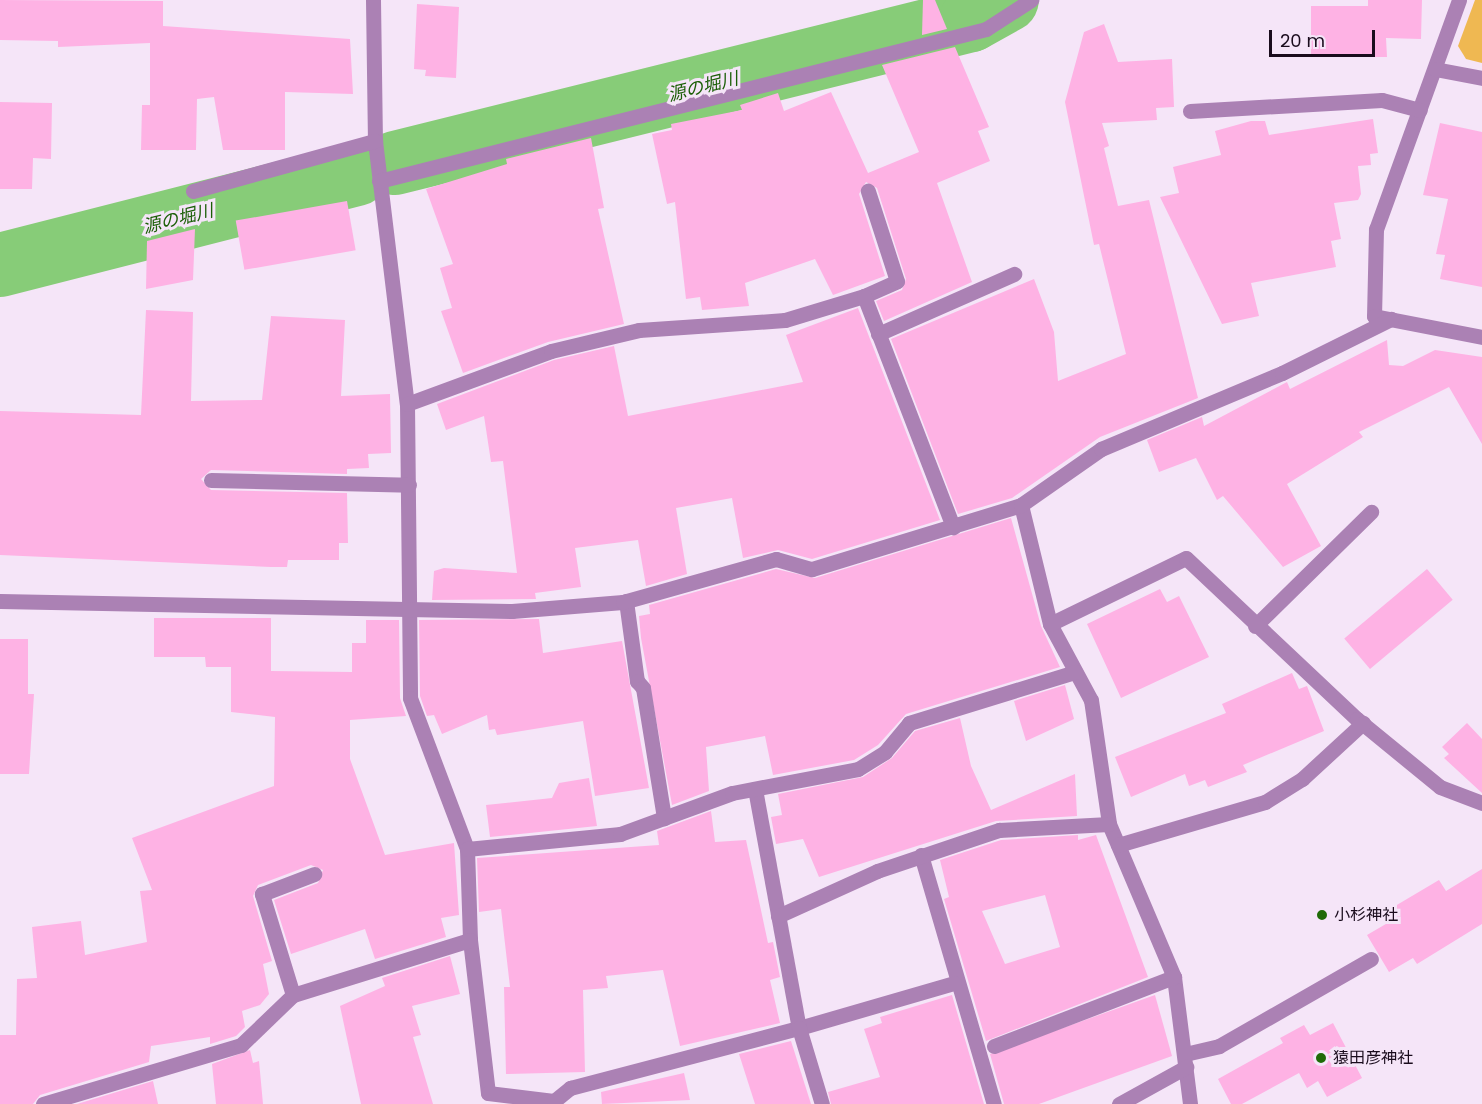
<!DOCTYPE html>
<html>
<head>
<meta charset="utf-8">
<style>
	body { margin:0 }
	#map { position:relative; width:1482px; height:1104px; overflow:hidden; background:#f5e5f8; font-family:Poppins,"Noto Sans JP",sans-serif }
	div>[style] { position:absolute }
	.green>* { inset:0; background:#efb852 }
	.river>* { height:64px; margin:-32px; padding:0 32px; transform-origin:32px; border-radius:32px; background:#87cc78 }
	.building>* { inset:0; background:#feb2e4; transform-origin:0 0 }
	.service>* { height:15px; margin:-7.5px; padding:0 7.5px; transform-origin:7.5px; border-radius:7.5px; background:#ab81b4 }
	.minor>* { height:15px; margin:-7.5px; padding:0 7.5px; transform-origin:7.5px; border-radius:7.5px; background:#ab81b4 }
	.dots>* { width:16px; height:16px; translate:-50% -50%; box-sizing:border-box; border:3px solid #f5e5f8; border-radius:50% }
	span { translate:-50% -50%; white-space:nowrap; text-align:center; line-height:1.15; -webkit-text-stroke:6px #f5e5f8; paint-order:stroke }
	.poi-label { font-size:16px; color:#1a0c1d }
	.left { translate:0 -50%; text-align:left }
	.water-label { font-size:18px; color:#1b5f07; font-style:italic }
	.scale { position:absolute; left:1269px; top:30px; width:106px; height:27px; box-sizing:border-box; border:3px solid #1a0c1d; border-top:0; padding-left:8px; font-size:18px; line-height:21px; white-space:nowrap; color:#1a0c1d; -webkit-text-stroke:4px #f5e5f8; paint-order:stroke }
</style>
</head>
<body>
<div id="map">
	<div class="green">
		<div style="clip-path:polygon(1475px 0,1482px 0,1482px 63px,1466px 59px,1458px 46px)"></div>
	</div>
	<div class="river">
		<div style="left:395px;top:163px;width:593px;rotate:-13.94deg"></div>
		<div style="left:971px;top:20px;width:41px;rotate:-29.1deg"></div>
		<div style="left:0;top:265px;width:368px;rotate:-14.3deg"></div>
	</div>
	<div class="building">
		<div style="clip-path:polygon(0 0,163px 1px,163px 26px,350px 39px,353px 94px,285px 92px,285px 150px,223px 150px,214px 97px,197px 99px,196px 150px,141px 150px,142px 105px,150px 105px,150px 43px,58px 47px,58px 41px,0 40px)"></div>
		<div style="clip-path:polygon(923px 0,935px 0,947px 29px,922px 35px)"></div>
		<div style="clip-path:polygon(1368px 0,1422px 0,1421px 39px,1386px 38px,1387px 57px,1311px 57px,1311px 6px,1368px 6px)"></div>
		<div style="clip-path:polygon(417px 4px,459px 7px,456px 78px,425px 76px,426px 70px,414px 69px)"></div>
		<div style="clip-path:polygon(1104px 24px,1118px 62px,1172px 59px,1174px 107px,1156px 108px,1157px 120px,1102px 123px,1109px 146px,1104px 148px,1118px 206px,1149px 200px,1198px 398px,1100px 437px,1012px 498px,958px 514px,891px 339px,1034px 279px,1054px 332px,1058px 381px,1126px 354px,1099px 244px,1094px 245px,1065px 102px,1084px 32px)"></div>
		<div style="clip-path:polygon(955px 47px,989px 127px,978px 131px,990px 161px,937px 183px,972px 282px,884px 321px,876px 301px,902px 290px,906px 279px,877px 188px,866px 182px,859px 194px,885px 276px,833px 295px,815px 259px,745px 283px,749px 306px,702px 310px,700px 297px,686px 299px,675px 202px,667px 204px,652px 134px,672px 130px,671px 124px,742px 110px,740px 105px,778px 93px,784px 111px,831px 92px,868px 173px,919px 152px,882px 65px)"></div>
		<div style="clip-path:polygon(0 102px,52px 103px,51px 159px,33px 158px,32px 189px,0 189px)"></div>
		<div style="clip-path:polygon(1373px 119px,1378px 153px,1370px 154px,1371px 165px,1358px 166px,1361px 194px,1358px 200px,1334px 203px,1341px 239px,1331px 241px,1336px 267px,1251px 283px,1259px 316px,1222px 324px,1160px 197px,1179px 193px,1173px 167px,1221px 155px,1215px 131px,1251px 121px,1265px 121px,1269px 135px)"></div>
		<div style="clip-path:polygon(1440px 123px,1482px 132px,1482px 287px,1440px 279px,1445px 255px,1436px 254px,1448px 199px,1423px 195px)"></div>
		<div style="clip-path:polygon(591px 138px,604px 208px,598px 209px,624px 324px,548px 342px,463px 373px,441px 311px,452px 308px,440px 268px,453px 264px,426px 189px,507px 164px,506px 159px)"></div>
		<div style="left:347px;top:201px;width:50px;height:113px;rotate:80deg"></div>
		<div style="clip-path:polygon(195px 229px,193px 280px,146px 289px,147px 241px)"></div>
		<div style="clip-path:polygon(858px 308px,940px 520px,812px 559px,778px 550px,743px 558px,732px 498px,676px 508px,687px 574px,646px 586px,638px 540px,575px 548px,581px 587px,535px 593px,536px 599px,432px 600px,434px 571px,444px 568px,517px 573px,503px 461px,491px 462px,484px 416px,446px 430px,437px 404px,554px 360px,614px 346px,628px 416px,803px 382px,786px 335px)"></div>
		<div style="clip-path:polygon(146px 310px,193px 312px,191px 401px,262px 400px,271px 316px,345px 320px,341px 396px,390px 394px,391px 453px,368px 454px,369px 468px,347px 469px,347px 474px,211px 470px,201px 479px,211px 490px,347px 493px,348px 543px,339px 543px,339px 560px,288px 560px,287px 567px,271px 567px,0 555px,0 411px,141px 415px)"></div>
		<div style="clip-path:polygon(1387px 340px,1389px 365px,1403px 366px,1435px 350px,1482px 357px,1482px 444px,1449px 387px,1359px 432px,1363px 437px,1287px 484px,1321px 546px,1283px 567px,1223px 496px,1217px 500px,1196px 458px,1159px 472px,1147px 440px,1202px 417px,1204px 426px,1287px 382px,1290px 389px)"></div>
		<div style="clip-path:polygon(1011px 518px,1041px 626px,1060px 667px,906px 714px,878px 745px,854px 760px,773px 775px,765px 736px,706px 747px,709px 791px,672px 805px,641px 638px,639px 616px,650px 614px,649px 605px,776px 569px,815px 578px)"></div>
		<div style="left:1427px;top:569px;width:40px;height:108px;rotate:50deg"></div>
		<div style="clip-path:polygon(1160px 589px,1167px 602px,1179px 596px,1209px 657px,1121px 698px,1087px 624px)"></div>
		<div style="clip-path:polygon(154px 618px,271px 618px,271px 671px,352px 672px,352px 643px,366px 643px,366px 620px,399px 620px,400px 698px,406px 716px,350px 720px,350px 759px,385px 855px,454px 843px,459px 915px,441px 918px,446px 937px,375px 959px,365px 929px,291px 954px,274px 900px,318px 883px,323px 870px,311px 865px,258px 885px,253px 896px,272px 961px,263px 964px,269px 994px,260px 1005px,242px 1011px,245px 1027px,236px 1036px,210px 1044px,210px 1037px,151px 1046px,149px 1062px,40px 1095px,33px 1104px,0 1104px,0 1035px,16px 1035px,17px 979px,37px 978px,32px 927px,81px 921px,85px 955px,147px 942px,140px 891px,152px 890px,132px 838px,274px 786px,275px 717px,231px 712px,231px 667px,206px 667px,205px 657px,154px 657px)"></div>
		<div style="clip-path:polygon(539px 619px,543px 653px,622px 641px,649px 788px,595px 796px,583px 721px,497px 735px,495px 729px,489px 730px,487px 715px,442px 734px,434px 715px,427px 716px,420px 696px,419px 620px)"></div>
		<div style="clip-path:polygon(0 639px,28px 639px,28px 694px,34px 694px,29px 774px,0 774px)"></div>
		<div style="clip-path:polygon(1292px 673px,1299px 689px,1307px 686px,1324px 731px,1243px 765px,1247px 772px,1208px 787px,1205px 780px,1189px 786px,1185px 774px,1131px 797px,1115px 757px,1226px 713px,1222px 704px)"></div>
		<div style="clip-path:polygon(1065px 685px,1074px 719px,1026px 741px,1014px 701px)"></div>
		<div style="clip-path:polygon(960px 718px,971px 766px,991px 810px,1075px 774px,1077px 816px,996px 821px,819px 877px,803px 839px,776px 844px,771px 817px,782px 815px,778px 794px,863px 777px,892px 758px,915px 731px)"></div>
		<div style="clip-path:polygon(1467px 723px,1482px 739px,1482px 793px,1444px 758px,1449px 754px,1442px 747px)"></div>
		<div style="clip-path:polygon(589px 778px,597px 826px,490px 837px,486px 805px,552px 798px,559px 783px)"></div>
		<div style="clip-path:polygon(711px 811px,715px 842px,746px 840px,768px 943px,773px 942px,780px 977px,770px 980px,780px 1023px,680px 1046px,663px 970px,606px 976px,608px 988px,583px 990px,585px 1072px,506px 1074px,504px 987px,510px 987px,501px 909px,479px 912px,477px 858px,659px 845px,657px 831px)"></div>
		<div style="clip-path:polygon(evenodd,1078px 835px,1078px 840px,1096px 835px,1148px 977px,986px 1041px,944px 899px,949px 897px,940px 860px,1001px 840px,1078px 835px,1045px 895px,1060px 947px,1005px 964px,982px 911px,1045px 895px)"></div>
		<div style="clip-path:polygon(1482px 869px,1482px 924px,1417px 964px,1413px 958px,1389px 972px,1367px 935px,1391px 921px,1385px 912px,1439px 880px,1446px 891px)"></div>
		<div style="clip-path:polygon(450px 956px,460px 994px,412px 1006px,421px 1035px,413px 1037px,433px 1104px,361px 1104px,340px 1006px,385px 986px,382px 978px)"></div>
		<div style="clip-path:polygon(952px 995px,984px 1104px,831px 1104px,828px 1092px,880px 1077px,864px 1029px,882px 1023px,880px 1017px)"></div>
		<div style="clip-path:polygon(1155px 995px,1172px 1056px,1039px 1104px,1004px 1104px,990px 1054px)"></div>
		<div style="clip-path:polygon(1333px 1023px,1362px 1078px,1327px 1097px,1318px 1081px,1307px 1088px,1299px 1073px,1242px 1104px,1231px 1104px,1218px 1079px,1283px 1043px,1280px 1038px,1304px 1025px,1310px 1035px)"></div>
		<div style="clip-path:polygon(791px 1041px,811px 1104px,755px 1104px,739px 1054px)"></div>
		<div style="clip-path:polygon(250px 1050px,253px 1063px,259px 1061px,263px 1104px,216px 1104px,212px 1064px)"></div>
		<div style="clip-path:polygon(684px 1073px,690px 1100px,602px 1104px,601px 1092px)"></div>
		<div style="clip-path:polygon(153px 1081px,158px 1104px,77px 1104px)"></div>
	</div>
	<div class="service">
		<div style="left:626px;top:601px;width:81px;rotate:82.2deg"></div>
		<div style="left:637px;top:681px;width:9px;rotate:49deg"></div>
		<div style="left:1255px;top:626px;width:163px;rotate:-44.5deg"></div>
		<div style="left:921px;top:855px;width:259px;rotate:73.7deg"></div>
		<div style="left:799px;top:1028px;width:161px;rotate:-16.2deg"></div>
		<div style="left:1185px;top:1054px;width:35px;rotate:-13deg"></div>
		<div style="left:1219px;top:1046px;width:175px;rotate:-29.8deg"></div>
	</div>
	<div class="minor">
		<div style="left:373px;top:0;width:141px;rotate:89.2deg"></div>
		<div style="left:375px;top:141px;width:265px;rotate:83.1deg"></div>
		<div style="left:407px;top:404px;width:294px;rotate:89.4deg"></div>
		<div style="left:410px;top:698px;width:161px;rotate:69.3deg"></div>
		<div style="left:467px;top:849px;width:91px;rotate:88.1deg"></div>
		<div style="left:470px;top:940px;width:154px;rotate:83.3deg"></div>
		<div style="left:488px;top:1093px;width:66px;rotate:6.9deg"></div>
		<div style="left:554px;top:1101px;width:21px;rotate:-39deg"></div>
		<div style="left:570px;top:1088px;width:237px;rotate:-14.7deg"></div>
		<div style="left:1459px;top:0;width:244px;rotate:109.9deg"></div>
		<div style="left:1376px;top:229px;width:87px;rotate:91.3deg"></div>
		<div style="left:1374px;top:316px;width:110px;rotate:11deg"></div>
		<div style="left:1435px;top:69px;width:48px;rotate:10.8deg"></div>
		<div style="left:1190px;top:111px;width:192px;rotate:-3.3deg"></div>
		<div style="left:1382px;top:100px;width:39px;rotate:15deg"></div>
		<div style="left:379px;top:181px;width:626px;rotate:-14.06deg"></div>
		<div style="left:986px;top:29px;width:54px;rotate:-32.8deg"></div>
		<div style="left:193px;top:191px;width:189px;rotate:-15.4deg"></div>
		<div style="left:864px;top:296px;width:36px;rotate:-24deg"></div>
		<div style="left:897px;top:281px;width:95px;rotate:-107.9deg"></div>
		<div style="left:878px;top:334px;width:149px;rotate:-23.8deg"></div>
		<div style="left:407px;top:404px;width:153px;rotate:-20.2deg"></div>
		<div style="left:551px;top:351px;width:90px;rotate:-13.4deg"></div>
		<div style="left:639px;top:330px;width:146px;rotate:-3.9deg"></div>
		<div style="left:785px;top:320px;width:83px;rotate:-16.9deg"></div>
		<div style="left:864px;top:296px;width:248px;rotate:68.9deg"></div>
		<div style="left:211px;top:480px;width:198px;rotate:1.4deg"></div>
		<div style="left:1021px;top:505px;width:122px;rotate:76.3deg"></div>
		<div style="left:1050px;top:624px;width:86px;rotate:61.7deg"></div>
		<div style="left:1091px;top:700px;width:125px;rotate:81.7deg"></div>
		<div style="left:1109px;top:824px;width:166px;rotate:67deg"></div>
		<div style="left:1174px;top:977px;width:128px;rotate:82.8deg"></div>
		<div style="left:0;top:601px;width:512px;rotate:1.12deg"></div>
		<div style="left:512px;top:611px;width:111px;rotate:-4.6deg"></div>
		<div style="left:623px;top:602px;width:159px;rotate:-15.7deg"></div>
		<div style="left:776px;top:559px;width:37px;rotate:16deg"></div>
		<div style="left:812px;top:569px;width:219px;rotate:-17deg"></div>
		<div style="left:1021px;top:505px;width:98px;rotate:-35deg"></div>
		<div style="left:1101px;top:449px;width:196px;rotate:-22.8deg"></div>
		<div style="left:1282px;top:373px;width:122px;rotate:-26.4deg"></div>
		<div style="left:1050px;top:624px;width:151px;rotate:-25.9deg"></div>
		<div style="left:1186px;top:558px;width:235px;rotate:43.3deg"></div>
		<div style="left:1357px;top:719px;width:107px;rotate:39.3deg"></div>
		<div style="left:1440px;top:787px;width:45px;rotate:20.9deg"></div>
		<div style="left:643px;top:688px;width:132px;rotate:80.8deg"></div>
		<div style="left:755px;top:789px;width:243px;rotate:79.6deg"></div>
		<div style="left:799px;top:1028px;width:79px;rotate:73.2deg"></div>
		<div style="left:1118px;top:845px;width:153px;rotate:-16.3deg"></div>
		<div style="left:1265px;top:802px;width:44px;rotate:-31.9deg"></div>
		<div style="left:1302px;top:779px;width:83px;rotate:-42.6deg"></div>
		<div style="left:467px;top:849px;width:154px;rotate:-5.6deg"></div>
		<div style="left:620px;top:834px;width:119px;rotate:-20.1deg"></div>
		<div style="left:732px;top:793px;width:128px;rotate:-10.8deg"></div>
		<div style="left:858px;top:769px;width:32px;rotate:-32deg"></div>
		<div style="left:885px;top:752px;width:38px;rotate:-50deg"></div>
		<div style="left:909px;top:723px;width:174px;rotate:-17.1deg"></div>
		<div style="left:778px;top:916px;width:109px;rotate:-24.4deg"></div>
		<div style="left:877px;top:871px;width:129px;rotate:-18.6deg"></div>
		<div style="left:999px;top:830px;width:110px;rotate:-3.1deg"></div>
		<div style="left:293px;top:995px;width:106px;rotate:-107.1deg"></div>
		<div style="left:262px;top:894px;width:56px;rotate:-21deg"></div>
		<div style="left:994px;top:1046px;width:193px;rotate:-21deg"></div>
		<div style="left:43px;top:1104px;width:207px;rotate:-16.6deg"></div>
		<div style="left:241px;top:1045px;width:72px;rotate:-43.9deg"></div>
		<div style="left:293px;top:995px;width:185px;rotate:-17.3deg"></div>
		<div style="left:1119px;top:1104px;width:77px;rotate:-28.9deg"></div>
	</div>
	<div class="dots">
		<div style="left:1322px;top:915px;background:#1f6a07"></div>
		<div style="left:1321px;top:1058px;background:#1f6a07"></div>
	</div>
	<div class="poi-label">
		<span class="left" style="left:1334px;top:915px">小杉神社</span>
		<span class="left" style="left:1333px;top:1058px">猿田彦神社</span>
	</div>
	<div class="water-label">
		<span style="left:703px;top:87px;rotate:-14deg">源の堀川</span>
		<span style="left:178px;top:219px;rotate:-14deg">源の堀川</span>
	</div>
	<div class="scale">20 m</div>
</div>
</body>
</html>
